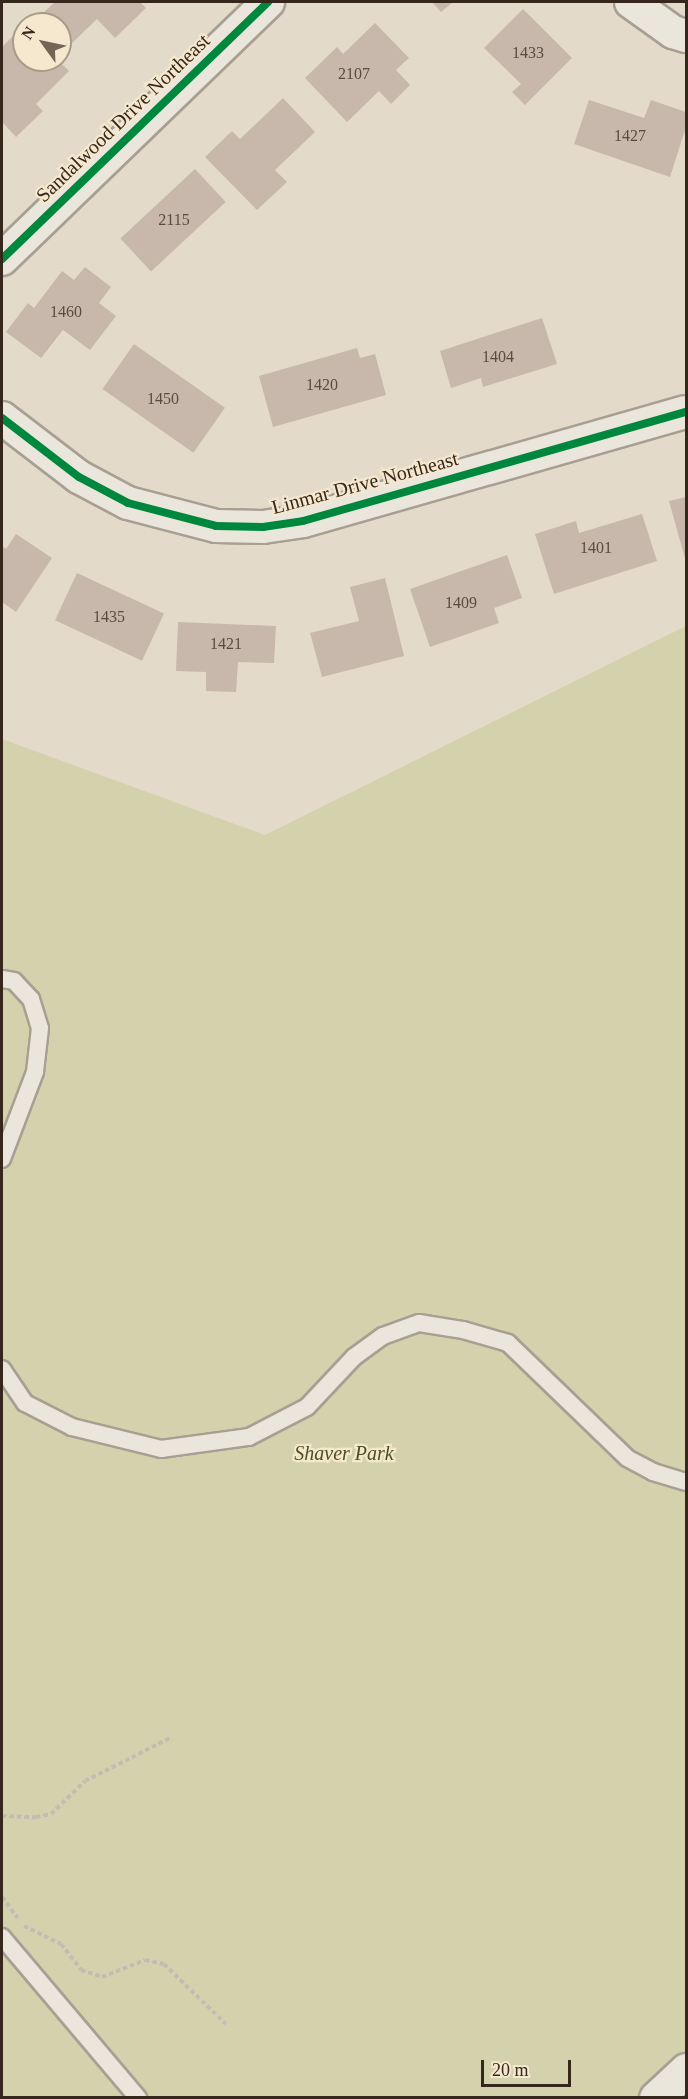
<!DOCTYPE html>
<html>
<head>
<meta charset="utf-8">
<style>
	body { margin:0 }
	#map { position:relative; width:688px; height:2099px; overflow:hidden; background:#e4daca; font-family:"Times New Roman",serif }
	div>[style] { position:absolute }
	.green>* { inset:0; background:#d4d2ac }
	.building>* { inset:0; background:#c7b8ab; transform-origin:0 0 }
	.path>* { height:4px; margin-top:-2px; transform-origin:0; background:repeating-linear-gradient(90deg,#c3bcb3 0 4.5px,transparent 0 7.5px) }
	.roads { filter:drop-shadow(2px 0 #a89f93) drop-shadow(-2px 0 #a89f93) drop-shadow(0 2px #a89f93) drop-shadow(0 -2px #a89f93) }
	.service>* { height:16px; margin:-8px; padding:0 8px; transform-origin:8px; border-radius:8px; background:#ebe6dc }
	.minor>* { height:32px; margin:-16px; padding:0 16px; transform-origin:16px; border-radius:16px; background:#ebe6dc }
	.tertiary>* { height:33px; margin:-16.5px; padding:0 16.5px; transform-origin:16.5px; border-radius:16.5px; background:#ebe6dc }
	.cycleway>* { height:8px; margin:-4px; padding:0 4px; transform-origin:4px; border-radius:4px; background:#00873e }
	span { translate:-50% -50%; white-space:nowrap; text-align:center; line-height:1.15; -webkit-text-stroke:4.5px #f5e8ce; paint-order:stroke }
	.number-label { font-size:16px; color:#5a4b40 }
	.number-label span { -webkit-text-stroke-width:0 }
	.street-label { font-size:20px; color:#36271c }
	.park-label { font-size:20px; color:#485222; font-style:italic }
	.frame { position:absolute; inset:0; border:3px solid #36271c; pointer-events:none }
	.north { position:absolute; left:12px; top:12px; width:60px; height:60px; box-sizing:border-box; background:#f5e8ce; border:2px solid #a99b87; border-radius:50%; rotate:303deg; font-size:16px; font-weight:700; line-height:24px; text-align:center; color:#36271c }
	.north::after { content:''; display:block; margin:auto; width:21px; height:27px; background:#736659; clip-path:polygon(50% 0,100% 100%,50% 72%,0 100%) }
	.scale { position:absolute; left:481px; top:2060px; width:90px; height:27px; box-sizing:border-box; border:3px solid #36271c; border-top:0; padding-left:8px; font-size:18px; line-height:21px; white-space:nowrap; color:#36271c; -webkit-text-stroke:4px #f5e8ce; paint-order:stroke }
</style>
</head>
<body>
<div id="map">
	<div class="green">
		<div style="clip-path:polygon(686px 626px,686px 2070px,656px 2097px,2px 2097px,2px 739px,265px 835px)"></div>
	</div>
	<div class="building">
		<div style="clip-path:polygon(55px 2px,140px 2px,146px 8px,115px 38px,97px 19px,70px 45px,60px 35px,60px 24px,50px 24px,41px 15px)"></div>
		<div style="clip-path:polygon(432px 2px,453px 2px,441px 12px)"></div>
		<div style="clip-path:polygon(523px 9px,572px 58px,525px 105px,512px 92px,521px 84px,484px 48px)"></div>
		<div style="clip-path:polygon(375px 23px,409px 58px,396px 70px,410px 85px,391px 104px,379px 91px,347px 122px,305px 78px,337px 47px,343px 54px)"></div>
		<div style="clip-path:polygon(24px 25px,24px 60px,58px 60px,69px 71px,36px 104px,43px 111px,16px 137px,2px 122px,2px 47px)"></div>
		<div style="clip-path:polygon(283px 98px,315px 132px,275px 170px,287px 182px,257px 210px,205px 157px,232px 131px,240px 139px)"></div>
		<div style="clip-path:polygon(589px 100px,644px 118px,651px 100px,686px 112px,686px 127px,670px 177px,574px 144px)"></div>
		<div style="left:195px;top:169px;width:45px;height:102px;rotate:47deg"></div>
		<div style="clip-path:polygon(85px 267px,111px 287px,99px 303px,116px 316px,90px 350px,63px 330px,41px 358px,6px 332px,28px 303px,34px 308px,62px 271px,74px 280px)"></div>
		<div style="clip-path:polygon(542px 318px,557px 364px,483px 387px,481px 378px,451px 388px,440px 351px)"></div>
		<div style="left:134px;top:344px;width:111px;height:55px;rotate:35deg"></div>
		<div style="clip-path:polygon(357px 348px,360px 358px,375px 354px,386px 395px,273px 427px,259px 376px)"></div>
		<div style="clip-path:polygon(686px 497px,686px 562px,669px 501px)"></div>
		<div style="clip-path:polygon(642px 514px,657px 561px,554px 594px,535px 534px,576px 521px,579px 533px)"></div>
		<div style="clip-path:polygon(16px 534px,52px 558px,16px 612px,2px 602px,2px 546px,6px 549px)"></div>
		<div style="clip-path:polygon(507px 555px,522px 598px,494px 608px,499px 623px,430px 647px,410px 589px)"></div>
		<div style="left:77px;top:573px;width:96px;height:52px;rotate:25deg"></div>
		<div style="clip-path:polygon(385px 578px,404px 656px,322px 677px,310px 633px,359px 621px,350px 587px)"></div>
		<div style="clip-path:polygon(178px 622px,276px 626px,274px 663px,238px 662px,236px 692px,206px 691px,206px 672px,176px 671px)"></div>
	</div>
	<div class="path">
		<div style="left:2px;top:1816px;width:34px;rotate:2deg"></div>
		<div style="left:36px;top:1817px;width:15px;rotate:-11deg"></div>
		<div style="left:51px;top:1814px;width:47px;rotate:-44.1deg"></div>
		<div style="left:85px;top:1781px;width:97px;rotate:-26.8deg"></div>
		<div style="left:2px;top:1897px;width:26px;rotate:53deg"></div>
		<div style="left:24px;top:1926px;width:41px;rotate:25.9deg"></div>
		<div style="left:61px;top:1944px;width:33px;rotate:52deg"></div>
		<div style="left:81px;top:1970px;width:22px;rotate:18deg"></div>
		<div style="left:102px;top:1977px;width:46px;rotate:-21.6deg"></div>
		<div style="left:145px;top:1960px;width:19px;rotate:12deg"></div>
		<div style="left:164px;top:1964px;width:86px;rotate:44.1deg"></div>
	</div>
	<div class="roads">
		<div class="service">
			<div style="left:2px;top:979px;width:12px;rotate:9deg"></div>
			<div style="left:14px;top:981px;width:25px;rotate:47deg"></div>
			<div style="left:31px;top:999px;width:30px;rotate:73deg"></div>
			<div style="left:40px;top:1028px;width:44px;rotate:96.5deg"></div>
			<div style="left:35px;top:1072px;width:93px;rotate:110.8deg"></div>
			<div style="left:2px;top:1369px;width:41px;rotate:55.9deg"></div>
			<div style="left:25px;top:1403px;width:53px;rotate:27.1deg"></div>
			<div style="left:72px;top:1427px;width:92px;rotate:13.9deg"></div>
			<div style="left:161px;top:1449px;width:89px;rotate:-7.8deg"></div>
			<div style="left:249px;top:1437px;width:65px;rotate:-27.3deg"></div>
			<div style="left:307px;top:1407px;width:69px;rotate:-46.8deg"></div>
			<div style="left:354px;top:1357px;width:36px;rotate:-36deg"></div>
			<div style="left:383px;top:1336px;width:38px;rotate:-20deg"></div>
			<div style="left:419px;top:1323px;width:45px;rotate:9deg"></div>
			<div style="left:463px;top:1330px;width:47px;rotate:16.1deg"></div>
			<div style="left:508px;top:1343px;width:165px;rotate:44deg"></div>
			<div style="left:627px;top:1458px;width:30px;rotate:28deg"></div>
			<div style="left:653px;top:1472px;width:34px;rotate:17deg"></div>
			<div style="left:2px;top:1937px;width:211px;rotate:49.8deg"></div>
		</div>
		<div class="minor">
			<div style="left:631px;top:2px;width:52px;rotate:35.5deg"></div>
			<div style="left:673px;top:32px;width:14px;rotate:17deg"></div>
			<div style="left:2px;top:259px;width:370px;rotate:-44deg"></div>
			<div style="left:2px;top:418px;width:97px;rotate:37.5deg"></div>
			<div style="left:79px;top:477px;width:55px;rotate:28deg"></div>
			<div style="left:128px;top:503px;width:91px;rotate:14.6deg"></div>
			<div style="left:216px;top:526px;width:47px;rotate:1.2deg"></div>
			<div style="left:263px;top:527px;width:40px;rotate:-8.5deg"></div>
			<div style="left:303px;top:521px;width:398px;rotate:-15.9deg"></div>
		</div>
		<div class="tertiary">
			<div style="left:656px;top:2098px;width:41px;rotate:-43deg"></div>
		</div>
	</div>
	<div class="cycleway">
		<div style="left:2px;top:259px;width:370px;rotate:-44deg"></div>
		<div style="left:2px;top:418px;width:97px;rotate:37.5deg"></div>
		<div style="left:79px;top:477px;width:55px;rotate:28deg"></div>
		<div style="left:128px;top:503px;width:91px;rotate:14.6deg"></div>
		<div style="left:216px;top:526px;width:47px;rotate:1.2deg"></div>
		<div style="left:263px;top:527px;width:40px;rotate:-8.5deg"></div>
		<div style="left:303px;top:521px;width:398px;rotate:-15.9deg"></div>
	</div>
	<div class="number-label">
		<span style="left:528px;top:53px">1433</span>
		<span style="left:354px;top:74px">2107</span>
		<span style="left:630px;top:136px">1427</span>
		<span style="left:174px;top:220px">2115</span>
		<span style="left:66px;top:312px">1460</span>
		<span style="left:498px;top:357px">1404</span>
		<span style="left:322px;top:385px">1420</span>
		<span style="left:163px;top:399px">1450</span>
		<span style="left:596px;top:548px">1401</span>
		<span style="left:461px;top:603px">1409</span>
		<span style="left:109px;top:617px">1435</span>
		<span style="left:226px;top:644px">1421</span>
	</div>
	<div class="street-label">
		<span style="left:123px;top:118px;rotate:-44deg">Sandalwood Drive Northeast</span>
		<span style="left:365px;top:483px;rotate:-15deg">Linmar Drive Northeast</span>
	</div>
	<div class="park-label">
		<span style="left:344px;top:1453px">Shaver Park</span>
	</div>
	<div class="frame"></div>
	<div class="north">N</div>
	<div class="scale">20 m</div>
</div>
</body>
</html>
